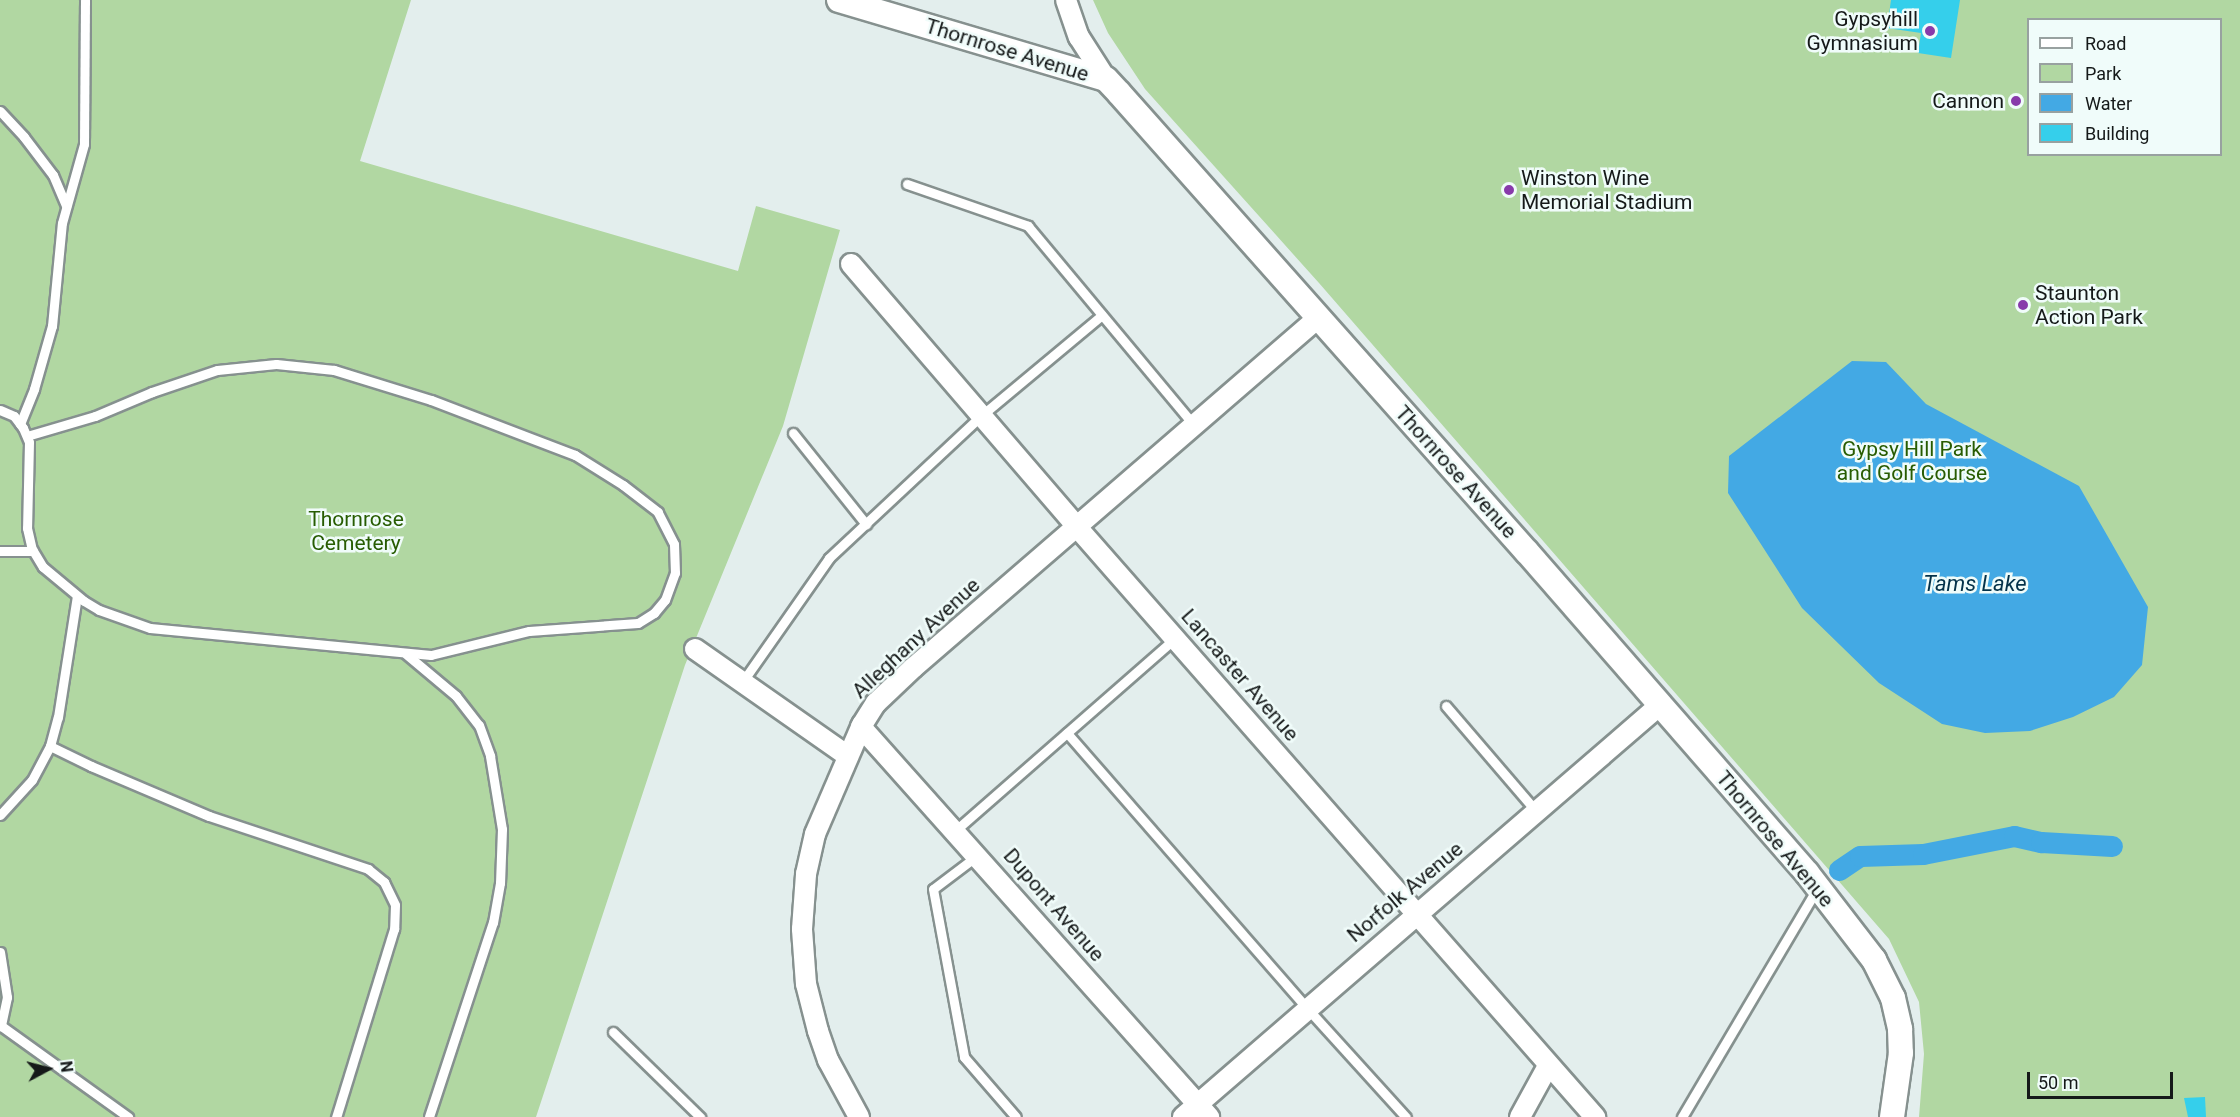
<!DOCTYPE html>
<html>
<head>
<meta charset="utf-8">
<style>
	body { margin:0 }
	#map { position:relative; width:2240px; height:1117px; overflow:hidden; background:#e3eeed; font-family:Roboto,sans-serif }
	div>[style] { position:absolute }
	.green>* { inset:0; background:#b1d7a2 }
	.water>* { inset:0; background:#43a9e4 }
	.canal>* { height:21px; margin:-10.5px; padding:0 10.5px; transform-origin:10.5px; border-radius:10.5px; background:#43a9e4 }
	.building>* { inset:0; background:#35cfeb }
	.roads { filter:drop-shadow(2px 0 #86918f) drop-shadow(-2px 0 #86918f) drop-shadow(0 2px #86918f) drop-shadow(0 -2px #86918f) }
	.service>* { height:9px; margin:-4.5px; padding:0 4.5px; transform-origin:4.5px; border-radius:4.5px; background:#fff }
	.minor>* { height:20px; margin:-10px; padding:0 10px; transform-origin:10px; border-radius:10px; background:#fff }
	.tertiary>* { height:24px; margin:-12px; padding:0 12px; transform-origin:12px; border-radius:12px; background:#fff }
	.dots>* { width:16px; height:16px; translate:-50% -50%; box-sizing:border-box; border:3px solid #f0fcfa; border-radius:50% }
	span { translate:-50% -50%; white-space:nowrap; text-align:center; line-height:1.15; -webkit-text-stroke:5px #f0fcfa; paint-order:stroke }
	.poi-label { font-size:21px; color:#151919 }
	.right { translate:-100% -50%; text-align:right }
	.left { translate:0 -50%; text-align:left }
	.street-label { font-size:21px; color:#151919 }
	.park-label { font-size:21px; color:#275c02 }
	.water-label { font-size:22px; color:#04324a; font-style:italic }
	.legend { position:absolute; left:2027px; top:18px; width:195px; height:138px; box-sizing:border-box; background:#f0fcfa; border:2px solid #98a1a0; margin:0; padding:8px 10px; list-style:none; font-size:18px; color:#151919 }
	.legend li { display:flex; align-items:center; gap:12px; height:30px }
	.legend b { width:30px; border:2px solid #98a1a0 }
	.north { position:absolute; left:18px; top:1039px; width:60px; height:60px; -webkit-text-stroke:4px #f0fcfa; paint-order:stroke; rotate:83deg; font-size:16px; font-weight:700; line-height:24px; text-align:center; color:#151919 }
	.north::after { content:''; display:block; margin:auto; width:21px; height:27px; background:#151919; clip-path:polygon(50% 0,100% 100%,50% 72%,0 100%) }
	.scale { position:absolute; left:2027px; top:1072px; width:146px; height:27px; box-sizing:border-box; border:3px solid #151919; border-top:0; padding-left:8px; font-size:18px; line-height:21px; white-space:nowrap; color:#151919; -webkit-text-stroke:4px #f0fcfa; paint-order:stroke }
</style>
</head>
<body>
<div id="map">
	<div class="green">
		<div style="clip-path:polygon(0 0,411px 0,360px 161px,738px 271px,756px 206px,840px 230px,783px 426px,685px 665px,536px 1117px,0 1117px)"></div>
		<div style="clip-path:polygon(evenodd,1093px 0,2240px 0,2240px 1117px,1919px 1117px,1924px 1054px,1919px 1002px,1889px 939px,1319px 283px,1145px 89px,1108px 33px,1093px 0,2028px 20px,2220px 20px,2220px 154px,2028px 154px,2028px 20px)"></div>
	</div>
	<div class="water">
		<div style="clip-path:polygon(1852px 361px,1886px 362px,1926px 404px,2079px 486px,2148px 607px,2142px 665px,2114px 697px,2073px 717px,2030px 731px,1985px 733px,1942px 724px,1879px 683px,1802px 608px,1728px 493px,1729px 456px)"></div>
	</div>
	<div class="canal">
		<div style="left:1839px;top:870px;width:25px;rotate:-34deg"></div>
		<div style="left:1860px;top:856px;width:63px;rotate:-1.8deg"></div>
		<div style="left:1923px;top:854px;width:93px;rotate:-11.2deg"></div>
		<div style="left:2014px;top:836px;width:28px;rotate:13deg"></div>
		<div style="left:2041px;top:842px;width:71px;rotate:3.2deg"></div>
	</div>
	<div class="building">
		<div style="clip-path:polygon(1891px 0,1960px 0,1951px 58px,1918px 53px,1921px 33px,1887px 28px)"></div>
		<div style="clip-path:polygon(2205px 1097px,2206px 1117px,2188px 1117px,2184px 1098px)"></div>
	</div>
	<div class="roads">
		<div class="service">
			<div style="left:0;top:111px;width:35px;rotate:47deg"></div>
			<div style="left:24px;top:137px;width:48px;rotate:52.7deg"></div>
			<div style="left:53px;top:175px;width:34px;rotate:67deg"></div>
			<div style="left:907px;top:184px;width:128px;rotate:19.1deg"></div>
			<div style="left:1028px;top:226px;width:258px;rotate:50.2deg"></div>
			<div style="left:0;top:410px;width:15px;rotate:23deg"></div>
			<div style="left:14px;top:416px;width:15px;rotate:53deg"></div>
			<div style="left:23px;top:428px;width:15px;rotate:67deg"></div>
			<div style="left:29px;top:442px;width:86px;rotate:91.3deg"></div>
			<div style="left:27px;top:528px;width:22px;rotate:77deg"></div>
			<div style="left:32px;top:549px;width:21px;rotate:59deg"></div>
			<div style="left:43px;top:567px;width:53px;rotate:39.7deg"></div>
			<div style="left:84px;top:601px;width:17px;rotate:31deg"></div>
			<div style="left:99px;top:610px;width:54px;rotate:19.4deg"></div>
			<div style="left:150px;top:628px;width:282px;rotate:5.5deg"></div>
			<div style="left:431px;top:655px;width:101px;rotate:-13.8deg"></div>
			<div style="left:529px;top:631px;width:109px;rotate:-4.2deg"></div>
			<div style="left:638px;top:623px;width:19px;rotate:-32deg"></div>
			<div style="left:654px;top:613px;width:17px;rotate:-50deg"></div>
			<div style="left:665px;top:600px;width:29px;rotate:-70deg"></div>
			<div style="left:675px;top:573px;width:29px;rotate:-92deg"></div>
			<div style="left:674px;top:544px;width:36px;rotate:-117deg"></div>
			<div style="left:658px;top:512px;width:44px;rotate:-142.4deg"></div>
			<div style="left:623px;top:485px;width:57px;rotate:-148deg"></div>
			<div style="left:575px;top:455px;width:154px;rotate:-159.1deg"></div>
			<div style="left:431px;top:400px;width:102px;rotate:-162.8deg"></div>
			<div style="left:334px;top:370px;width:58px;rotate:-174.1deg"></div>
			<div style="left:276px;top:364px;width:59px;rotate:174.2deg"></div>
			<div style="left:217px;top:370px;width:69px;rotate:161.3deg"></div>
			<div style="left:152px;top:392px;width:62px;rotate:157.2deg"></div>
			<div style="left:95px;top:416px;width:71px;rotate:163.6deg"></div>
			<div style="left:20px;top:424px;width:38px;rotate:-68deg"></div>
			<div style="left:34px;top:389px;width:66px;rotate:-74.1deg"></div>
			<div style="left:52px;top:326px;width:103px;rotate:-84.5deg"></div>
			<div style="left:62px;top:223px;width:82px;rotate:-74.4deg"></div>
			<div style="left:84px;top:144px;width:144px;rotate:-89.6deg"></div>
			<div style="left:793px;top:433px;width:117px;rotate:51.3deg"></div>
			<div style="left:0;top:551px;width:33px"></div>
			<div style="left:406px;top:654px;width:65px;rotate:40deg"></div>
			<div style="left:456px;top:696px;width:37px;rotate:52deg"></div>
			<div style="left:479px;top:725px;width:33px;rotate:70deg"></div>
			<div style="left:490px;top:756px;width:74px;rotate:80.7deg"></div>
			<div style="left:502px;top:829px;width:54px;rotate:92.1deg"></div>
			<div style="left:500px;top:883px;width:40px;rotate:100deg"></div>
			<div style="left:493px;top:922px;width:205px;rotate:108.2deg"></div>
			<div style="left:743px;top:681px;width:150px;rotate:-55deg"></div>
			<div style="left:829px;top:558px;width:209px;rotate:-43.1deg"></div>
			<div style="left:982px;top:415px;width:156px;rotate:-39.8deg"></div>
			<div style="left:1446px;top:706px;width:140px;rotate:49.4deg"></div>
			<div style="left:1067px;top:733px;width:365px;rotate:48.9deg"></div>
			<div style="left:1307px;top:1008px;width:147px;rotate:47.8deg"></div>
			<div style="left:50px;top:746px;width:46px;rotate:26deg"></div>
			<div style="left:91px;top:766px;width:128px;rotate:23deg"></div>
			<div style="left:209px;top:816px;width:168px;rotate:18.4deg"></div>
			<div style="left:368px;top:869px;width:21px;rotate:39deg"></div>
			<div style="left:384px;top:882px;width:25px;rotate:64deg"></div>
			<div style="left:395px;top:905px;width:24px;rotate:92deg"></div>
			<div style="left:394px;top:929px;width:197px;rotate:107.1deg"></div>
			<div style="left:0;top:815px;width:47px;rotate:-47.6deg"></div>
			<div style="left:32px;top:780px;width:38px;rotate:-62deg"></div>
			<div style="left:50px;top:746px;width:30px;rotate:-75deg"></div>
			<div style="left:58px;top:717px;width:122px;rotate:-81.1deg"></div>
			<div style="left:956px;top:830px;width:291px;rotate:-41.2deg"></div>
			<div style="left:978px;top:855px;width:56px;rotate:142.9deg"></div>
			<div style="left:933px;top:889px;width:171px;rotate:79.5deg"></div>
			<div style="left:964px;top:1057px;width:79px;rotate:49.1deg"></div>
			<div style="left:0;top:952px;width:46px;rotate:81.2deg"></div>
			<div style="left:7px;top:997px;width:30px;rotate:102deg"></div>
			<div style="left:0;top:1025px;width:158px;rotate:35.7deg"></div>
			<div style="left:613px;top:1032px;width:122px;rotate:44.3deg"></div>
			<div style="left:1682px;top:1117px;width:265px;rotate:-59.4deg"></div>
		</div>
		<div class="minor">
			<div style="left:1066px;top:0;width:39px;rotate:71deg"></div>
			<div style="left:1079px;top:37px;width:50px;rotate:57.3deg"></div>
			<div style="left:851px;top:264px;width:345px;rotate:49.3deg"></div>
			<div style="left:1076px;top:526px;width:787px;rotate:48.71deg"></div>
			<div style="left:695px;top:649px;width:187px;rotate:35deg"></div>
			<div style="left:861px;top:727px;width:523px;rotate:48.26deg"></div>
			<div style="left:859px;top:1117px;width:65px;rotate:-118.5deg"></div>
			<div style="left:828px;top:1060px;width:31px;rotate:-109deg"></div>
			<div style="left:818px;top:1031px;width:49px;rotate:-104.3deg"></div>
			<div style="left:806px;top:984px;width:55px;rotate:-94.2deg"></div>
			<div style="left:802px;top:929px;width:55px;rotate:-85.8deg"></div>
			<div style="left:806px;top:874px;width:41px;rotate:-77.3deg"></div>
			<div style="left:815px;top:834px;width:119px;rotate:-66.7deg"></div>
			<div style="left:862px;top:725px;width:26px;rotate:-58deg"></div>
			<div style="left:876px;top:703px;width:51px;rotate:-43.4deg"></div>
			<div style="left:913px;top:668px;width:537px;rotate:-40.84deg"></div>
			<div style="left:1183px;top:1117px;width:630px;rotate:-40.82deg"></div>
			<div style="left:1520px;top:1117px;width:58px;rotate:-61.2deg"></div>
		</div>
		<div class="tertiary">
			<div style="left:839px;top:0;width:278px;rotate:16.5deg"></div>
			<div style="left:1106px;top:79px;width:19px;rotate:47deg"></div>
			<div style="left:1119px;top:93px;width:614px;rotate:48.37deg"></div>
			<div style="left:1527px;top:552px;width:426px;rotate:48.9deg"></div>
			<div style="left:1807px;top:873px;width:110px;rotate:52.4deg"></div>
			<div style="left:1874px;top:960px;width:42px;rotate:63.4deg"></div>
			<div style="left:1893px;top:998px;width:32px;rotate:77deg"></div>
			<div style="left:1900px;top:1029px;width:24px;rotate:88deg"></div>
			<div style="left:1901px;top:1053px;width:65px;rotate:98deg"></div>
		</div>
	</div>
	<div class="dots">
		<div style="left:1930px;top:31px;background:#883aaa"></div>
		<div style="left:2016px;top:101px;background:#883aaa"></div>
		<div style="left:1509px;top:190px;background:#883aaa"></div>
		<div style="left:2023px;top:305px;background:#883aaa"></div>
	</div>
	<div class="poi-label">
		<span class="right" style="left:1918px;top:31px">Gypsyhill<br>Gymnasium</span>
		<span class="right" style="left:2004px;top:101px">Cannon</span>
		<span class="left" style="left:1521px;top:190px">Winston Wine<br>Memorial Stadium</span>
		<span class="left" style="left:2035px;top:305px">Staunton<br>Action Park</span>
	</div>
	<div class="street-label">
		<span style="left:1007px;top:50px;rotate:17deg">Thornrose Avenue</span>
		<span style="left:1456px;top:472px;rotate:48deg">Thornrose Avenue</span>
		<span style="left:916px;top:638px;rotate:-43deg">Alleghany Avenue</span>
		<span style="left:1240px;top:675px;rotate:49deg">Lancaster Avenue</span>
		<span style="left:1775px;top:839px;rotate:50deg">Thornrose Avenue</span>
		<span style="left:1405px;top:892px;rotate:-40deg">Norfolk Avenue</span>
		<span style="left:1054px;top:905px;rotate:49deg">Dupont Avenue</span>
	</div>
	<div class="park-label">
		<span style="left:1912px;top:461px">Gypsy Hill Park<br>and Golf Course</span>
		<span style="left:356px;top:531px">Thornrose<br>Cemetery</span>
	</div>
	<div class="water-label">
		<span style="left:1975px;top:584px">Tams Lake</span>
	</div>
	<ul class="legend">
	<li><b style="height:8px;background:#fff"></b>Road</li>
	<li><b style="height:16px;background:#b1d7a2"></b>Park</li>
	<li><b style="height:16px;background:#43a9e4"></b>Water</li>
	<li><b style="height:16px;background:#35cfeb"></b>Building</li>
	</ul>
	<div class="north">N</div>
	<div class="scale">50 m</div>
</div>
</body>
</html>
